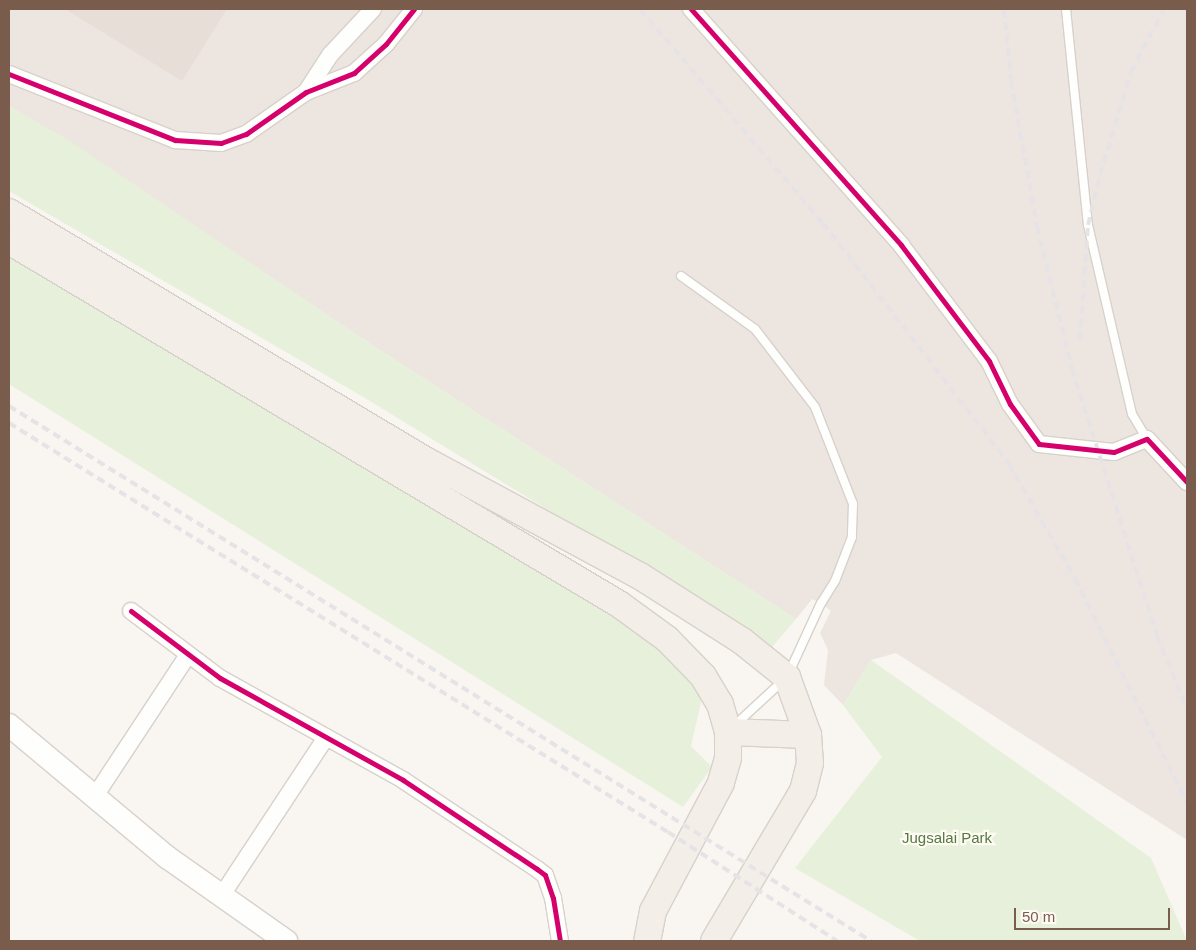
<!DOCTYPE html>
<html>
<head>
<meta charset="utf-8">
<style>
	body { margin:0 }
	#map { position:relative; width:1196px; height:950px; overflow:hidden; background:#f9f5f0; font-family:Arial,sans-serif }
	div>[style] { position:absolute }
	.industrial>* { inset:0; background:#ede5e0 }
	.green>* { inset:0; background:#e7f0db }
	.building>* { inset:0; background:#e6ded7 }
	.roads { filter:drop-shadow(1px 0 #d7d1cb) drop-shadow(-1px 0 #d7d1cb) drop-shadow(0 1px #d7d1cb) drop-shadow(0 -1px #d7d1cb) }
	.lane>* { height:8px; margin:-4px; padding:0 4px; transform-origin:4px; border-radius:4px; background:#fefefd }
	.street>* { height:16px; margin:-8px; padding:0 8px; transform-origin:8px; border-radius:8px; background:#fefefd }
	.secondary>* { height:22px; margin:-11px; padding:0 11px; transform-origin:11px; border-radius:11px; background:#fefefd }
	.primary>* { height:26px; margin:-13px; padding:0 13px; transform-origin:13px; border-radius:13px; background:#f3eee8 }
	.rail>* { height:4px; margin-top:-2px; transform-origin:0; background:repeating-linear-gradient(90deg,#e6e3e7 0 8px,transparent 0 13px) }
	.cycleway>* { height:5px; margin:-2.5px; padding:0 2.5px; transform-origin:2.5px; border-radius:2.5px; background:#d6006c }
	span { translate:-50% -50%; white-space:nowrap; text-align:center; line-height:1.15; -webkit-text-stroke:4.5px #fffaf3; paint-order:stroke }
	.park-label { font-size:15px; color:#537a41 }
	.frame { position:absolute; inset:0; border:10px solid #7a5c4d; pointer-events:none }
	.scale { position:absolute; left:1014px; top:908px; width:156px; height:22px; box-sizing:border-box; border:2px solid #7a5c4d; border-top:0; padding-left:6px; font-size:15px; line-height:18px; white-space:nowrap; color:#7a5c4d; -webkit-text-stroke:4px #fffaf3; paint-order:stroke }
</style>
</head>
<body>
<div id="map">
	<div class="industrial">
		<div style="clip-path:polygon(9px 9px,1187px 9px,1187px 840px,896px 653px,871px 660px,843px 705px,824px 685px,828px 650px,820px 633px,831px 611px,821px 603px,812px 599px,796px 619px,369px 343px,67px 140px,9px 106px)"></div>
	</div>
	<div class="green">
		<div style="clip-path:polygon(9px 106px,67px 139px,369px 343px,796px 619px,772px 647px,365px 398px,9px 191px)"></div>
		<div style="clip-path:polygon(9px 254px,633px 625px,705px 685px,691px 746px,712px 767px,683px 807px,9px 384px)"></div>
		<div style="clip-path:polygon(871px 660px,1151px 858px,1187px 941px,920px 941px,795px 868px,882px 757px,843px 705px)"></div>
	</div>
	<div class="building">
		<div style="clip-path:polygon(65px 9px,227px 9px,182px 81px)"></div>
	</div>
	<div class="roads">
		<div class="lane">
			<div style="left:1066px;top:9px;width:217px;rotate:84.2deg"></div>
			<div style="left:1088px;top:225px;width:194px;rotate:76.9deg"></div>
			<div style="left:1132px;top:414px;width:29px;rotate:59deg"></div>
			<div style="left:681px;top:276px;width:91px;rotate:35.6deg"></div>
			<div style="left:755px;top:329px;width:98px;rotate:52.4deg"></div>
			<div style="left:815px;top:407px;width:104px;rotate:68.6deg"></div>
			<div style="left:853px;top:504px;width:33px;rotate:92deg"></div>
			<div style="left:852px;top:537px;width:47px;rotate:111.1deg"></div>
			<div style="left:835px;top:581px;width:26px;rotate:122deg"></div>
			<div style="left:821px;top:603px;width:81px;rotate:114.7deg"></div>
			<div style="left:787px;top:677px;width:71px;rotate:137.3deg"></div>
		</div>
		<div class="street">
			<div style="left:691px;top:9px;width:316px;rotate:48.3deg"></div>
			<div style="left:901px;top:245px;width:146px;rotate:52.8deg"></div>
			<div style="left:989px;top:361px;width:48px;rotate:64deg"></div>
			<div style="left:1010px;top:404px;width:49px;rotate:54.1deg"></div>
			<div style="left:1039px;top:444px;width:75px;rotate:6.1deg"></div>
			<div style="left:1114px;top:452px;width:35px;rotate:-22deg"></div>
			<div style="left:1147px;top:439px;width:59px;rotate:47.1deg"></div>
			<div style="left:9px;top:74px;width:179px;rotate:21.7deg"></div>
			<div style="left:175px;top:140px;width:46px;rotate:3.7deg"></div>
			<div style="left:221px;top:143px;width:27px;rotate:-20deg"></div>
			<div style="left:246px;top:134px;width:73px;rotate:-35deg"></div>
			<div style="left:306px;top:92px;width:52px;rotate:-21.6deg"></div>
			<div style="left:354px;top:73px;width:43px;rotate:-42.2deg"></div>
			<div style="left:386px;top:44px;width:45px;rotate:-51.3deg"></div>
			<div style="left:306px;top:92px;width:44px;rotate:-57deg"></div>
			<div style="left:330px;top:55px;width:63px;rotate:-46.9deg"></div>
			<div style="left:131px;top:611px;width:111px;rotate:37deg"></div>
			<div style="left:220px;top:678px;width:210px;rotate:29.1deg"></div>
			<div style="left:403px;top:780px;width:161px;rotate:33.6deg"></div>
			<div style="left:537px;top:869px;width:10px;rotate:37deg"></div>
			<div style="left:545px;top:875px;width:24px;rotate:71deg"></div>
			<div style="left:553px;top:898px;width:44px;rotate:80.8deg"></div>
			<div style="left:95px;top:796px;width:169px;rotate:-56.6deg"></div>
			<div style="left:222px;top:895px;width:189px;rotate:-56.6deg"></div>
		</div>
		<div class="secondary">
			<div style="left:9px;top:725px;width:206px;rotate:39.9deg"></div>
			<div style="left:167px;top:857px;width:146px;rotate:35.2deg"></div>
		</div>
		<div class="primary">
			<div style="left:9px;top:212px;width:487px;rotate:30.8deg"></div>
			<div style="left:427px;top:461px;width:242px;rotate:28.4deg"></div>
			<div style="left:640px;top:576px;width:121px;rotate:32.5deg"></div>
			<div style="left:742px;top:641px;width:58px;rotate:38.7deg"></div>
			<div style="left:787px;top:677px;width:62px;rotate:70.1deg"></div>
			<div style="left:808px;top:735px;width:28px;rotate:86deg"></div>
			<div style="left:810px;top:763px;width:29px;rotate:104deg"></div>
			<div style="left:803px;top:791px;width:174px;rotate:120.7deg"></div>
			<div style="left:9px;top:241px;width:710px;rotate:30.76deg"></div>
			<div style="left:619px;top:604px;width:59px;rotate:36.1deg"></div>
			<div style="left:667px;top:639px;width:52px;rotate:45.8deg"></div>
			<div style="left:703px;top:676px;width:33px;rotate:59deg"></div>
			<div style="left:720px;top:704px;width:29px;rotate:74deg"></div>
			<div style="left:728px;top:732px;width:26px;rotate:90deg"></div>
			<div style="left:728px;top:758px;width:26px;rotate:106deg"></div>
			<div style="left:721px;top:783px;width:145px;rotate:118deg"></div>
			<div style="left:653px;top:911px;width:31px;rotate:101deg"></div>
			<div style="left:728px;top:732px;width:80px;rotate:2.1deg"></div>
		</div>
	</div>
	<div class="rail">
		<div style="left:640px;top:9px;width:282px;rotate:49.5deg"></div>
		<div style="left:823px;top:223px;width:304px;rotate:52.3deg"></div>
		<div style="left:1009px;top:464px;width:133px;rotate:60.1deg"></div>
		<div style="left:1075px;top:579px;width:250px;rotate:63.4deg"></div>
		<div style="left:1004px;top:9px;width:72px;rotate:84.4deg"></div>
		<div style="left:1011px;top:81px;width:147px;rotate:79.8deg"></div>
		<div style="left:1037px;top:226px;width:147px;rotate:76.2deg"></div>
		<div style="left:1072px;top:369px;width:280px;rotate:72.3deg"></div>
		<div style="left:1157px;top:636px;width:79px;rotate:67.7deg"></div>
		<div style="left:1080px;top:340px;width:115px;rotate:-86deg"></div>
		<div style="left:1088px;top:225px;width:51px;rotate:-76.5deg"></div>
		<div style="left:1100px;top:175px;width:108px;rotate:-73.2deg"></div>
		<div style="left:1131px;top:72px;width:71px;rotate:-62.4deg"></div>
		<div style="left:9px;top:406px;width:1015px;rotate:31.83deg"></div>
		<div style="left:9px;top:423px;width:776px;rotate:31.83deg"></div>
		<div style="left:668px;top:832px;width:201px;rotate:32.8deg"></div>
	</div>
	<div class="cycleway">
		<div style="left:691px;top:9px;width:316px;rotate:48.3deg"></div>
		<div style="left:901px;top:245px;width:146px;rotate:52.8deg"></div>
		<div style="left:989px;top:361px;width:48px;rotate:64deg"></div>
		<div style="left:1010px;top:404px;width:49px;rotate:54.1deg"></div>
		<div style="left:1039px;top:444px;width:75px;rotate:6.1deg"></div>
		<div style="left:1114px;top:452px;width:35px;rotate:-22deg"></div>
		<div style="left:1147px;top:439px;width:59px;rotate:47.1deg"></div>
		<div style="left:9px;top:74px;width:179px;rotate:21.7deg"></div>
		<div style="left:175px;top:140px;width:46px;rotate:3.7deg"></div>
		<div style="left:221px;top:143px;width:27px;rotate:-20deg"></div>
		<div style="left:246px;top:134px;width:73px;rotate:-35deg"></div>
		<div style="left:306px;top:92px;width:52px;rotate:-21.6deg"></div>
		<div style="left:354px;top:73px;width:43px;rotate:-42.2deg"></div>
		<div style="left:386px;top:44px;width:45px;rotate:-51.3deg"></div>
		<div style="left:131px;top:611px;width:111px;rotate:37deg"></div>
		<div style="left:220px;top:678px;width:210px;rotate:29.1deg"></div>
		<div style="left:403px;top:780px;width:161px;rotate:33.6deg"></div>
		<div style="left:537px;top:869px;width:10px;rotate:37deg"></div>
		<div style="left:545px;top:875px;width:24px;rotate:71deg"></div>
		<div style="left:553px;top:898px;width:44px;rotate:80.8deg"></div>
	</div>
	<div class="park-label">
		<span style="left:947px;top:838px">Jugsalai Park</span>
	</div>
	<div class="frame"></div>
	<div class="scale">50 m</div>
</div>
</body>
</html>
